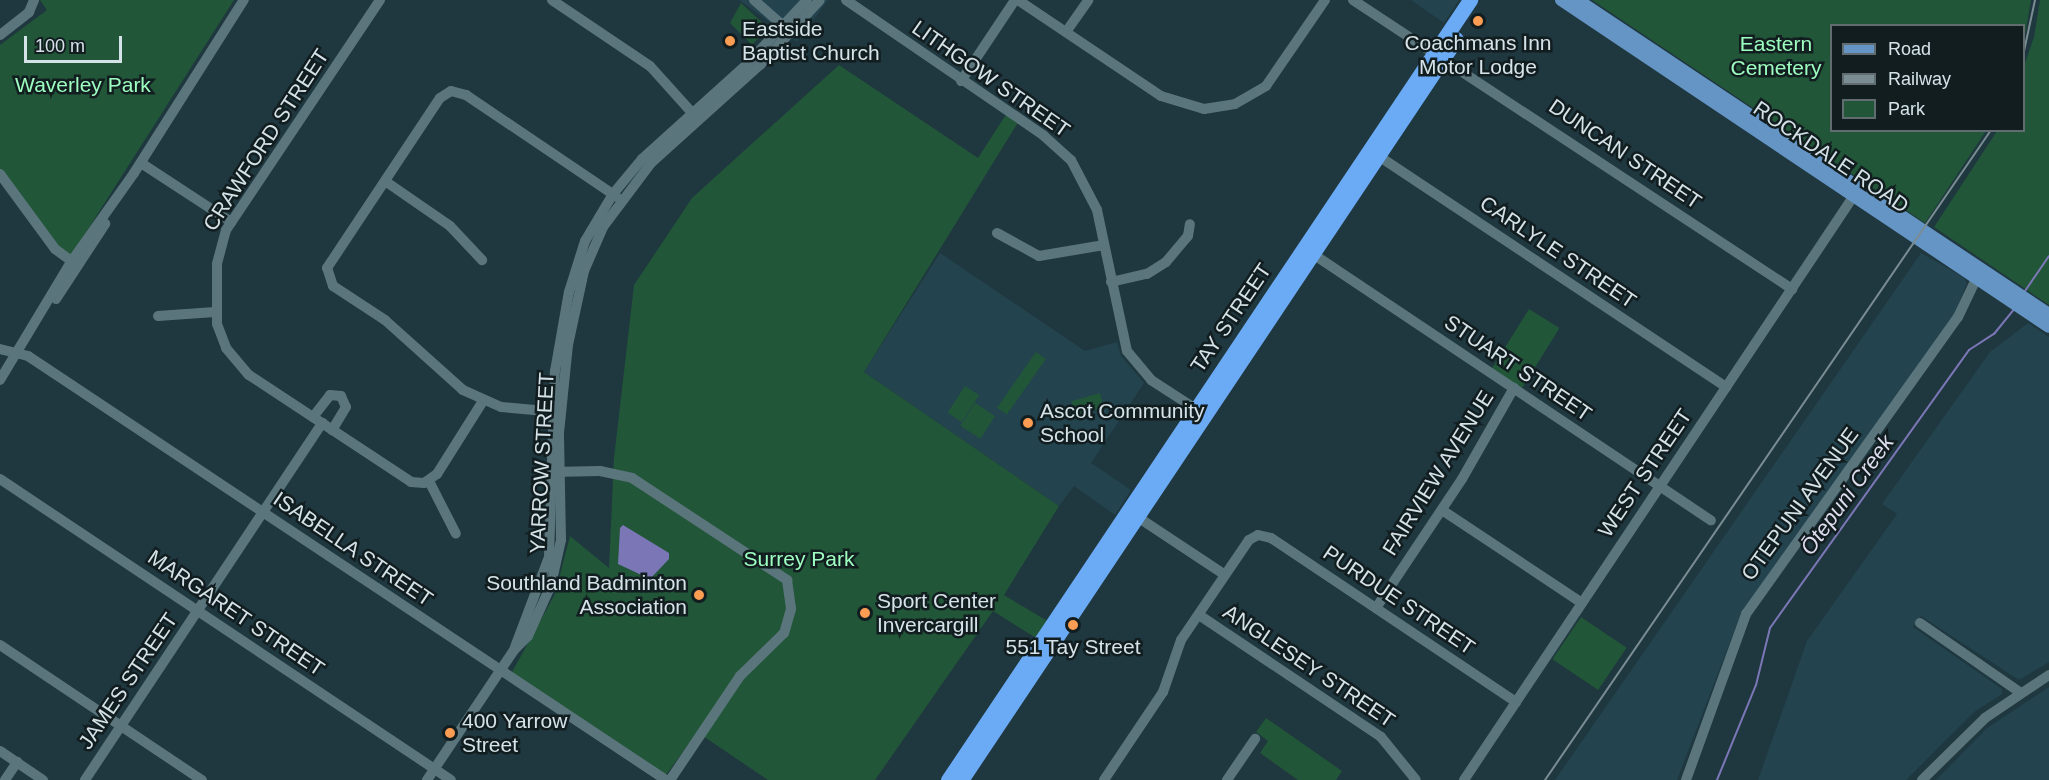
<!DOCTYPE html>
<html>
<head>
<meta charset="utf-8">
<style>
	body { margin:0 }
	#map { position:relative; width:2049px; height:780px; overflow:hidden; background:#1f373f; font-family:Helvetica,sans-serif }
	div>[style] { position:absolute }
	.built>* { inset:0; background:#23434e }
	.green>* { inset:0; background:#225638; transform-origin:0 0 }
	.water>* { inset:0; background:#7b77b6 }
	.stream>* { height:2px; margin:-1px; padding:0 1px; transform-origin:1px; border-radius:1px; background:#7b77b6 }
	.minor>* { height:10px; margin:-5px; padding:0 5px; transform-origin:5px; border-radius:5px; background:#5b757d }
	.major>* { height:12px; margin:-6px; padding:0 6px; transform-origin:6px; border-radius:6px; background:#6595c4 }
	.highway>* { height:15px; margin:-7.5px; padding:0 7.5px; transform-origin:7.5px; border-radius:7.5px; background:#6baaf4 }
	.rail>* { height:2px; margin:-1px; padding:0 1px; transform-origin:1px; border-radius:1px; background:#7a8d93 }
	.dots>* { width:16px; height:16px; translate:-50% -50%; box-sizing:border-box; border:3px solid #121d20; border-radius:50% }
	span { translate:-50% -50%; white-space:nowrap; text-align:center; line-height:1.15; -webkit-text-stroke:5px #121d20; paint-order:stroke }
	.poi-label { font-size:21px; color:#d5e3e8 }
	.left { translate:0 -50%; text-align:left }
	.right { translate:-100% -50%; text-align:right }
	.park-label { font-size:21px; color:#9dfec0 }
	.street-label { font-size:21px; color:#d5e3e8 }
	.water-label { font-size:22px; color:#ddddef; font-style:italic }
	.legend { position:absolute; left:1830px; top:24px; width:195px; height:108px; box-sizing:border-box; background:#121d20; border:2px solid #606c70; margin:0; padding:8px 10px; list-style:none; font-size:18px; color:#d5e3e8 }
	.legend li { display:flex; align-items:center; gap:12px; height:30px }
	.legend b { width:30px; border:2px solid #606c70 }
	.scale { position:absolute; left:24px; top:36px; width:98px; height:27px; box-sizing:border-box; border:3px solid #d5e3e8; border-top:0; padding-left:8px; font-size:18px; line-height:21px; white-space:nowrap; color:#d5e3e8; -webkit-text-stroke:4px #121d20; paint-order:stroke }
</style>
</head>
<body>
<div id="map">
	<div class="built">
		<div style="clip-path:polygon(739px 0,828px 0,797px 42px)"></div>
		<div style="clip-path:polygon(1411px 0,1459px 0,1444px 23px)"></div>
		<div style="clip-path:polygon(940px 253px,1085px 351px,1117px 342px,1121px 356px,1144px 383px,1091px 463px,1131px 490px,1115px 515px,1074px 486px,1059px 506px,864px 372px)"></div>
		<div style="clip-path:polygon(1921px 253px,1963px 277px,1967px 283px,1953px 317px,1742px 611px,1677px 780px,1555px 780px)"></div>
		<div style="clip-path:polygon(2028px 323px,2049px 337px,2049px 662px,2019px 680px,1921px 616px,1913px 627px,2002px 689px,2002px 694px,1974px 712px,1906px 780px,1758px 780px,1807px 641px,1897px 514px,1882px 504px,1990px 352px)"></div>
		<div style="clip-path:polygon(2049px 687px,2049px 780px,1936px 780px,1987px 728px)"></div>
	</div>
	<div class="green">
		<div style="clip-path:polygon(40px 0,234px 0,67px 262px,0 170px,0 45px,47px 10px)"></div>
		<div style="clip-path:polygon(1592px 0,2031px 0,2024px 41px,2024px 26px,1832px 26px,1832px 130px,1986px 131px,1925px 223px)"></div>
		<div style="clip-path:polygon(2040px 0,2049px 0,2049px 305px,1934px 227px,1997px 131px,2024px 130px,2024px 66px,2034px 37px)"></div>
		<div style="clip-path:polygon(741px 3px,768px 28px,752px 45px,730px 23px)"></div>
		<div style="clip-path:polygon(839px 65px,978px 158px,1007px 113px,1019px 121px,864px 372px,1059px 506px,1004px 595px,1049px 622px,1036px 638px,993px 611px,875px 780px,768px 780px,697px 732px,666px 775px,511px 674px,555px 594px,570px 536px,609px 568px,614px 458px,634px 285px,692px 198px)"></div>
		<div style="left:1529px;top:309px;width:36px;height:72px;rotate:32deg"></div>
		<div style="left:1036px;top:352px;width:12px;height:68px;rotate:35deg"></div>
		<div style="left:965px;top:386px;width:17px;height:32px;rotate:33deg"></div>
		<div style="left:1100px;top:393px;width:15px;height:30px;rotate:74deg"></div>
		<div style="left:975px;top:403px;width:24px;height:27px;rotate:33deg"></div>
		<div style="left:1581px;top:617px;width:55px;height:51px;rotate:34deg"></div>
		<div style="clip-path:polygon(1266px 718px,1342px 771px,1336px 780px,1298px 780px,1260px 753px,1268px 741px,1256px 732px)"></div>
	</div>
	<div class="water">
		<div style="clip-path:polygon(623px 525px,669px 553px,669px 559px,650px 579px,618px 564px,620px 528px)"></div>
	</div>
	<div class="stream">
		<div style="left:2025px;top:291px;width:42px;rotate:-55.6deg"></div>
		<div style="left:1717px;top:780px;width:103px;rotate:-67.7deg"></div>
		<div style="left:1756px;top:685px;width:59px;rotate:-76.2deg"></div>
		<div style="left:1770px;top:628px;width:342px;rotate:-54.4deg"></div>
		<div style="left:1969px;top:350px;width:30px;rotate:-33deg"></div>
		<div style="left:1994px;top:334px;width:32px;rotate:-51deg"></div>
	</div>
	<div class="minor">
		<div style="left:380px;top:0;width:277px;rotate:123.8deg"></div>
		<div style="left:226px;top:230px;width:35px;rotate:105deg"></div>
		<div style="left:217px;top:264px;width:60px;rotate:90deg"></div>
		<div style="left:217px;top:324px;width:26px;rotate:69deg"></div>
		<div style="left:226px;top:348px;width:35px;rotate:50deg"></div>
		<div style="left:249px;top:375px;width:194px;rotate:33.4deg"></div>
		<div style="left:411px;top:482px;width:13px;rotate:4deg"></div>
		<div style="left:424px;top:483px;width:16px;rotate:-35deg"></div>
		<div style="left:437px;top:474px;width:86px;rotate:-57.8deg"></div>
		<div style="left:552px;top:0;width:118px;rotate:34deg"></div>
		<div style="left:650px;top:66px;width:67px;rotate:48deg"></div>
		<div style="left:754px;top:0;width:45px;rotate:41.4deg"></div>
		<div style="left:846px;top:0;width:239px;rotate:34.4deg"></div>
		<div style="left:1043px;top:135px;width:38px;rotate:42deg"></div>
		<div style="left:1071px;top:160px;width:56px;rotate:62.5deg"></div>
		<div style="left:1097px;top:210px;width:144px;rotate:78deg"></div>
		<div style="left:1127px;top:351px;width:38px;rotate:50deg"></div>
		<div style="left:1151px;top:380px;width:61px;rotate:32.9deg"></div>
		<div style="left:1018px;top:0;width:172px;rotate:33.9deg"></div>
		<div style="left:1161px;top:96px;width:45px;rotate:16.8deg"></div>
		<div style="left:1204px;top:109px;width:31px;rotate:-9deg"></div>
		<div style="left:1235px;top:104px;width:36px;rotate:-30deg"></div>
		<div style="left:1266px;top:86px;width:104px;rotate:-55.5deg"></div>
		<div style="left:1353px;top:0;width:526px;rotate:33.36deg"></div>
		<div style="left:1066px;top:32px;width:39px;rotate:-55deg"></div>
		<div style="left:0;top:35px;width:37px;rotate:-38deg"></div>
		<div style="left:29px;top:12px;width:13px;rotate:-67deg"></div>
		<div style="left:961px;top:81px;width:97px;rotate:-56.3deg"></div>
		<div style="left:1374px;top:153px;width:423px;rotate:33.6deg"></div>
		<div style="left:141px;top:163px;width:108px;rotate:33.2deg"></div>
		<div style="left:0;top:174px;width:93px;rotate:53.7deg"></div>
		<div style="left:55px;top:249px;width:27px;rotate:36deg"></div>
		<div style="left:385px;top:181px;width:79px;rotate:34.7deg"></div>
		<div style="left:450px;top:226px;width:47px;rotate:46.7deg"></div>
		<div style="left:997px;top:233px;width:48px;rotate:28.7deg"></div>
		<div style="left:1039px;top:256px;width:66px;rotate:-9.6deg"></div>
		<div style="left:1307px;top:250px;width:486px;rotate:33.8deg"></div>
		<div style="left:1111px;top:282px;width:37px;rotate:-13deg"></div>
		<div style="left:1147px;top:274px;width:22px;rotate:-32deg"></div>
		<div style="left:1166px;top:262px;width:34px;rotate:-50deg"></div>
		<div style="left:1188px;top:236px;width:12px;rotate:-81deg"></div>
		<div style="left:56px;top:299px;width:90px;rotate:-56.8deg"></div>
		<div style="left:158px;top:316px;width:57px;rotate:-4deg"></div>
		<div style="left:0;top:349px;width:29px;rotate:14deg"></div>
		<div style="left:28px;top:356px;width:766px;rotate:33.61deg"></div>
		<div style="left:0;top:380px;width:138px;rotate:-59deg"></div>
		<div style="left:71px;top:262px;width:109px;rotate:-54.7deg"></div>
		<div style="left:134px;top:173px;width:205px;rotate:-57.6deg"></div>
		<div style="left:557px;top:412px;width:56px;rotate:-174.9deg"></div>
		<div style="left:501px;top:407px;width:42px;rotate:-155.9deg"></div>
		<div style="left:463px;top:390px;width:105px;rotate:-138.1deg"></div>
		<div style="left:385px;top:320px;width:62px;rotate:-146.8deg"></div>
		<div style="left:333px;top:286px;width:19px;rotate:-108deg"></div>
		<div style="left:327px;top:268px;width:204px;rotate:-56.4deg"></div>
		<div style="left:440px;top:98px;width:13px;rotate:-32deg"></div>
		<div style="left:451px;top:91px;width:16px;rotate:15deg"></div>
		<div style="left:466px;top:95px;width:182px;rotate:34deg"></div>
		<div style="left:313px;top:417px;width:28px;rotate:-52deg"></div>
		<div style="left:330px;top:395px;width:11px;rotate:5deg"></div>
		<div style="left:341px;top:396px;width:12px;rotate:66deg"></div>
		<div style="left:346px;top:407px;width:27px;rotate:121deg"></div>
		<div style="left:553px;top:472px;width:47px;rotate:-1.2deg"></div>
		<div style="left:600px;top:471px;width:33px;rotate:12deg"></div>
		<div style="left:632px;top:478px;width:186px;rotate:33.3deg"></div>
		<div style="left:787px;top:580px;width:29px;rotate:82deg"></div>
		<div style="left:791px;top:609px;width:25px;rotate:106deg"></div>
		<div style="left:784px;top:633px;width:62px;rotate:135.7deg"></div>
		<div style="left:740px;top:676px;width:125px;rotate:123.9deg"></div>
		<div style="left:0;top:479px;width:542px;rotate:33.72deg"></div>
		<div style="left:429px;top:481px;width:59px;rotate:63deg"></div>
		<div style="left:1442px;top:510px;width:168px;rotate:33.6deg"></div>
		<div style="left:1133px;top:514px;width:110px;rotate:33.5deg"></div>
		<div style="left:1376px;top:608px;width:155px;rotate:-56.3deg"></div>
		<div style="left:1462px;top:479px;width:105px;rotate:-60.3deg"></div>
		<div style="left:1199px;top:615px;width:219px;rotate:33.8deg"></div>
		<div style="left:1381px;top:737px;width:55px;rotate:50.9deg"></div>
		<div style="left:1920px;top:623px;width:123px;rotate:34.7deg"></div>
		<div style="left:0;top:645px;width:243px;rotate:33.8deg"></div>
		<div style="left:515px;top:647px;width:96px;rotate:-69.3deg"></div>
		<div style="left:549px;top:557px;width:186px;rotate:-88.2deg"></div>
		<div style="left:555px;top:371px;width:80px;rotate:-80deg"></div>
		<div style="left:569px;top:292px;width:53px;rotate:-72.6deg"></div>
		<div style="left:585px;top:241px;width:55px;rotate:-59.2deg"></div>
		<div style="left:613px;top:194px;width:45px;rotate:-50.4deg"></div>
		<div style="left:642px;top:159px;width:140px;rotate:-42.1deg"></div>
		<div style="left:746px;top:65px;width:89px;rotate:-46.8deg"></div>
		<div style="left:0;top:751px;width:52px;rotate:34deg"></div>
		<div style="left:5px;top:780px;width:22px;rotate:-56deg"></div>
		<div style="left:85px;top:780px;width:429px;rotate:-56.4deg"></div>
		<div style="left:427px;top:780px;width:156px;rotate:-56.2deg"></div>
		<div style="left:514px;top:650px;width:20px;rotate:-45deg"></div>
		<div style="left:528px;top:636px;width:56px;rotate:-65.7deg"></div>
		<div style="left:551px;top:585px;width:46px;rotate:-77.5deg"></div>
		<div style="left:561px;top:540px;width:107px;rotate:-91.1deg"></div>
		<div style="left:559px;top:433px;width:88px;rotate:-84.2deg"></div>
		<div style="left:568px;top:345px;width:76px;rotate:-77.8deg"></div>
		<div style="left:584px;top:271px;width:48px;rotate:-66.6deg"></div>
		<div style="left:603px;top:227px;width:80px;rotate:-53.1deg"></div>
		<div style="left:651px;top:163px;width:147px;rotate:-42deg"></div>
		<div style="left:760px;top:65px;width:88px;rotate:-47.3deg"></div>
		<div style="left:1104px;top:780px;width:106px;rotate:-56.2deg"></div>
		<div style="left:1163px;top:692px;width:55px;rotate:-70.9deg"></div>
		<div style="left:1181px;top:640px;width:121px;rotate:-55.8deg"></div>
		<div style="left:1249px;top:540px;width:10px;rotate:-29deg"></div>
		<div style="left:1258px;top:535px;width:13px;rotate:13deg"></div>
		<div style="left:1271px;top:538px;width:295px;rotate:33.8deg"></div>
		<div style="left:1227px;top:780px;width:50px;rotate:-55.7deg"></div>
		<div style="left:1464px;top:780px;width:708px;rotate:-56.29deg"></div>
		<div style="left:1686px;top:780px;width:177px;rotate:-70.1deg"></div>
		<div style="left:1746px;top:614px;width:365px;rotate:-54.5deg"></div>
		<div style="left:1958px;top:317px;width:49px;rotate:-64.5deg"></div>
		<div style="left:1922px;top:780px;width:88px;rotate:-44.5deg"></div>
		<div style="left:1985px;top:718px;width:77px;rotate:-33.9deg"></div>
	</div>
	<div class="major">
		<div style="left:1561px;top:0;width:587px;rotate:33.83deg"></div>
		<div style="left:1578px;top:0;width:566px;rotate:33.69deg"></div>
	</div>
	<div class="highway">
		<div style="left:948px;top:780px;width:939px;rotate:-56.21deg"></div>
		<div style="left:961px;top:780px;width:891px;rotate:-56.26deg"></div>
	</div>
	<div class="rail">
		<div style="left:2024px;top:51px;width:52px;rotate:-77.8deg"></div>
		<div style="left:1545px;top:780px;width:788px;rotate:-55.54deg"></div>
	</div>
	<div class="dots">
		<div style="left:1478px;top:21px;background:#fc9d53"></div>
		<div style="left:730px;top:41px;background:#fc9d53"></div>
		<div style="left:1028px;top:423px;background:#fc9d53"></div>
		<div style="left:699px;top:595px;background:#fc9d53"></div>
		<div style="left:865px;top:613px;background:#fc9d53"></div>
		<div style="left:1073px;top:625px;background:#fc9d53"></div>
		<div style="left:450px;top:733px;background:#fc9d53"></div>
	</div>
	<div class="poi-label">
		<span class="left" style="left:742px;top:41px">Eastside<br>Baptist Church</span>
		<span style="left:1478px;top:55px">Coachmans Inn<br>Motor Lodge</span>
		<span class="left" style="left:1040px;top:423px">Ascot Community<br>School</span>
		<span class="right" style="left:687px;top:595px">Southland Badminton<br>Association</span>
		<span class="left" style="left:877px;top:613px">Sport Center<br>Invercargill</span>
		<span style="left:1073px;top:647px">551 Tay Street</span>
		<span class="left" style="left:462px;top:733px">400 Yarrow<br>Street</span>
	</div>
	<div class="park-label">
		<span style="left:1776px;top:56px">Eastern<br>Cemetery</span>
		<span style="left:83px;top:85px">Waverley Park</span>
		<span style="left:799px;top:559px">Surrey Park</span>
	</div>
	<div class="street-label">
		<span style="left:991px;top:79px;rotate:35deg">LITHGOW STREET</span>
		<span style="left:266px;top:140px;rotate:-57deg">CRAWFORD STREET</span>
		<span style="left:1625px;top:154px;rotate:34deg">DUNCAN STREET</span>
		<span style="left:1831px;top:157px;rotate:34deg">ROCKDALE ROAD</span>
		<span style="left:1558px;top:252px;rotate:34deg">CARLYLE STREET</span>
		<span style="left:1231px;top:318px;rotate:-56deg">TAY STREET</span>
		<span style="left:1518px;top:368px;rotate:34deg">STUART STREET</span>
		<span style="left:542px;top:463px;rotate:-87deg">YARROW STREET</span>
		<span style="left:1438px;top:473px;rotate:-58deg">FAIRVIEW AVENUE</span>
		<span style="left:1645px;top:473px;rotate:-56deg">WEST STREET</span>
		<span style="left:1800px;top:504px;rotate:-54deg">OTEPUNI AVENUE</span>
		<span style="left:353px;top:549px;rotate:34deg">ISABELLA STREET</span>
		<span style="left:1399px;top:600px;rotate:34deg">PURDUE STREET</span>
		<span style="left:236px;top:613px;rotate:34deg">MARGARET STREET</span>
		<span style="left:1309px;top:666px;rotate:34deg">ANGLESEY STREET</span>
		<span style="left:128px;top:681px;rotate:-56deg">JAMES STREET</span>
	</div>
	<div class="water-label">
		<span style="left:1847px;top:495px;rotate:-54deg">Ōtepuni Creek</span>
	</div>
	<ul class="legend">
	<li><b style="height:8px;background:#6595c4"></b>Road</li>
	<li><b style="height:8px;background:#7a8d93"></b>Railway</li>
	<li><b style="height:16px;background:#225638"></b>Park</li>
	</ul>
	<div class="scale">100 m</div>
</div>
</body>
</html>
